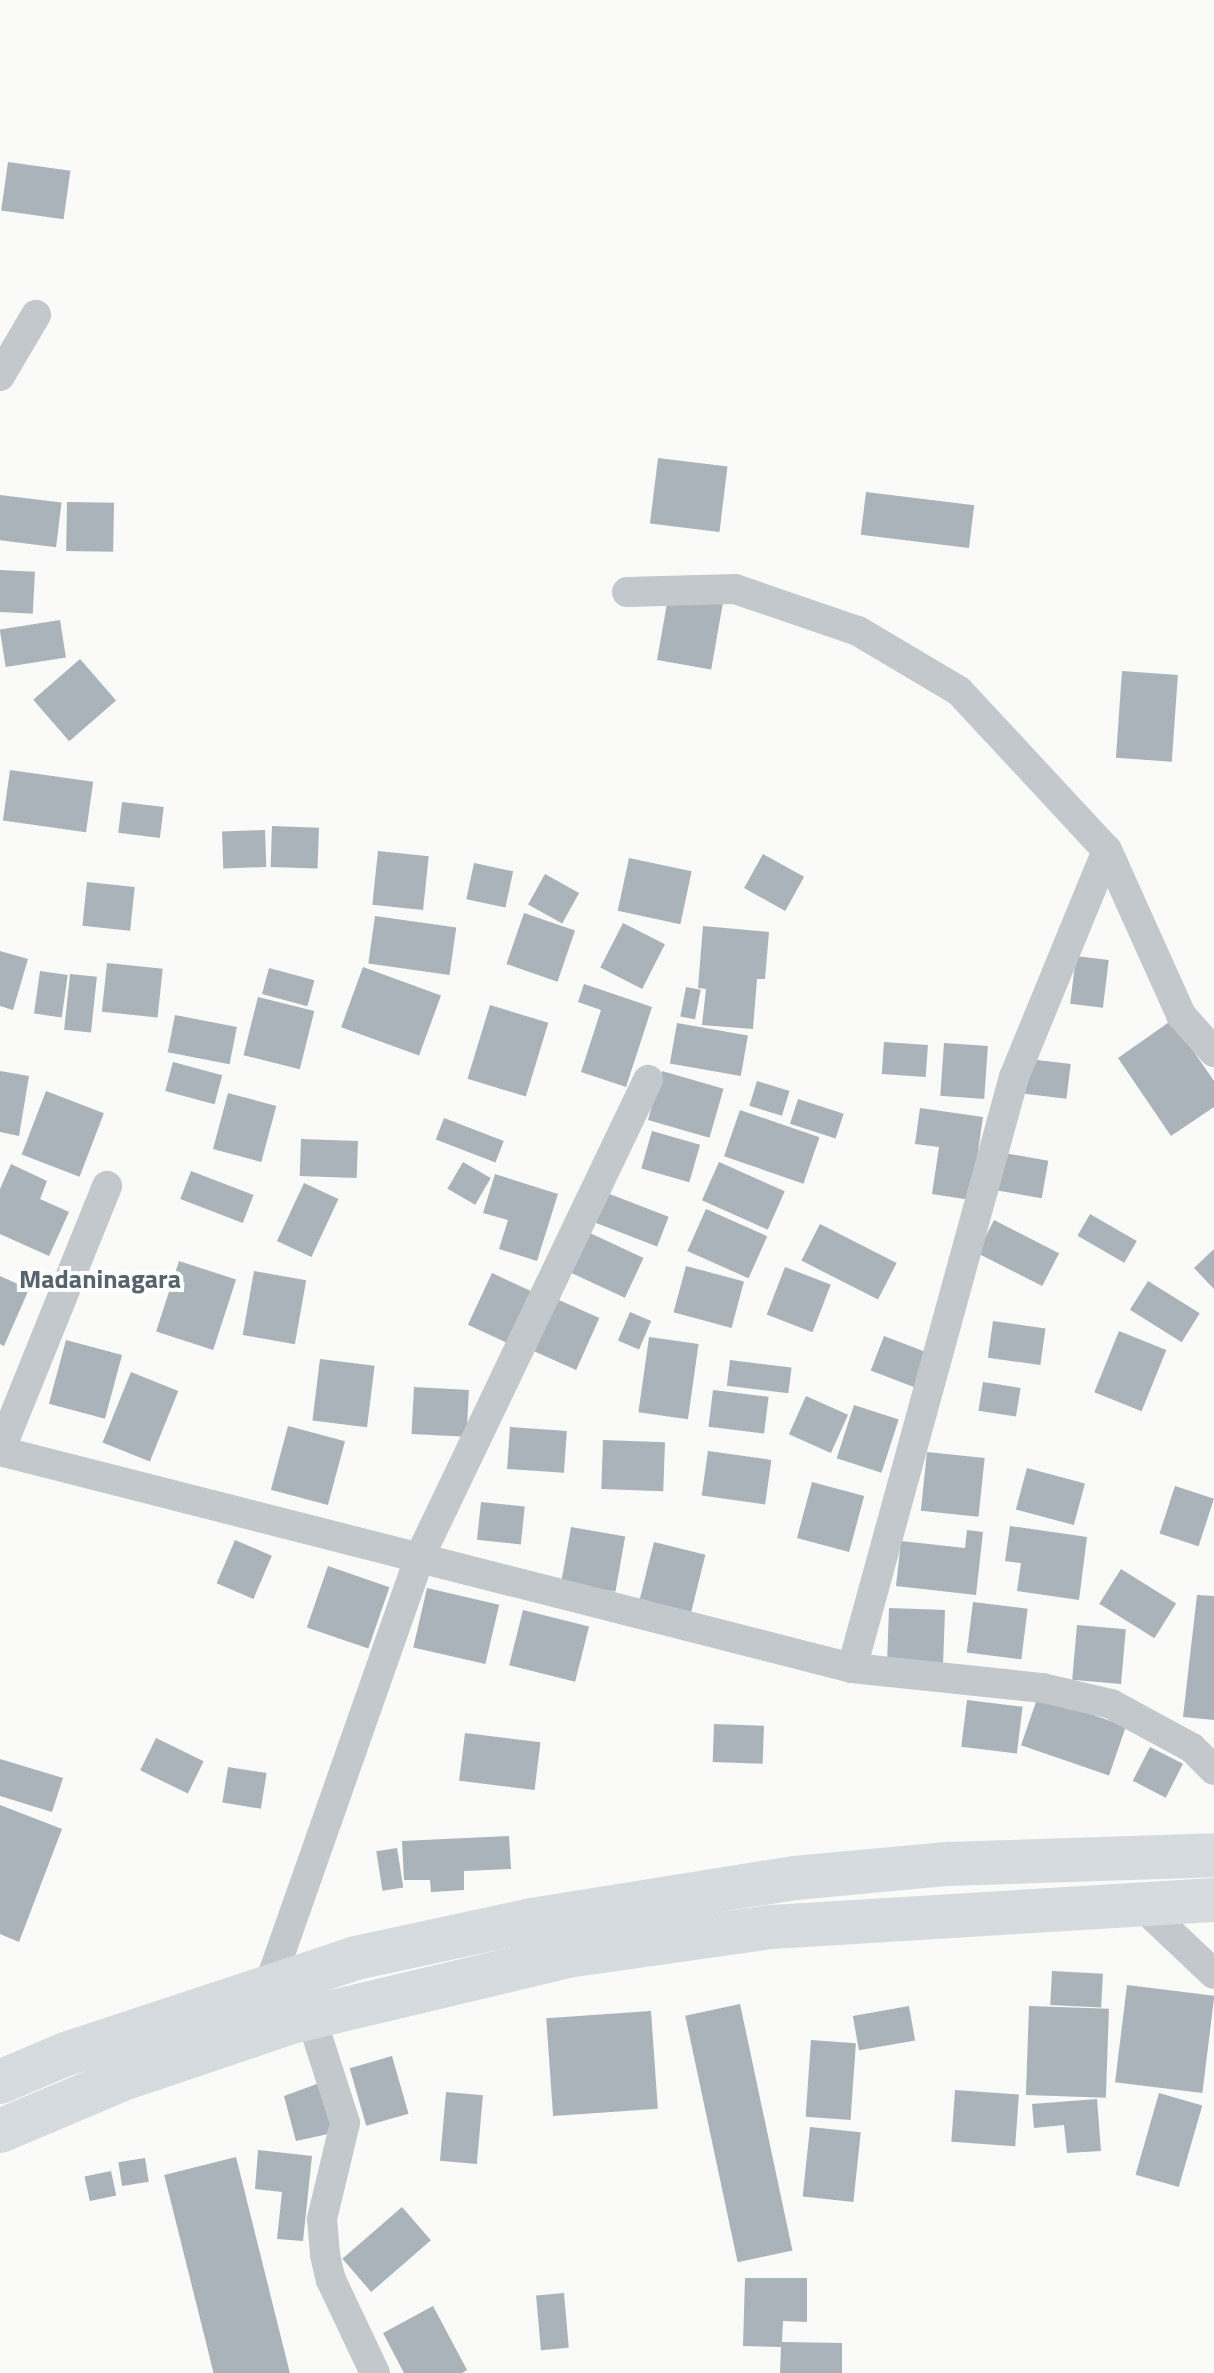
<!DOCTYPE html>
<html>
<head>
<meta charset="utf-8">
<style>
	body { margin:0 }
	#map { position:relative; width:1214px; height:2373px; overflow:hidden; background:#fafaf8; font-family:"Titillium Web",sans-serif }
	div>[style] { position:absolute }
	.building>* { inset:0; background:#aab3b9; transform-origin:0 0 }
	.street>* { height:30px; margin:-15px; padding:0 15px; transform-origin:15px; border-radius:15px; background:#c3c8cc }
	.secondary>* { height:44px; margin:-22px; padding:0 22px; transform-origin:22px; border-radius:22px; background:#d6dbdf }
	span { translate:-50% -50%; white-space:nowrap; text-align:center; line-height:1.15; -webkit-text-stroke:8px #fff; paint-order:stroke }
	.quarter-label { font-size:26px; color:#57646e; font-weight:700 }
</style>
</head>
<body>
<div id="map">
	<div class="building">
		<div style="left:8px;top:162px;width:63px;height:49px;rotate:8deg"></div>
		<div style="left:658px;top:458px;width:70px;height:66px;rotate:7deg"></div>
		<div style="left:866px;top:492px;width:109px;height:43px;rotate:7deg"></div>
		<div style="left:0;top:495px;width:62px;height:45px;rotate:7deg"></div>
		<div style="left:67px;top:502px;width:47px;height:49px;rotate:1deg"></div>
		<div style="left:0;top:570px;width:35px;height:42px;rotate:3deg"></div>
		<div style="left:669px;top:592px;width:55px;height:69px;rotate:10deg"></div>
		<div style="left:60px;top:620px;width:38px;height:61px;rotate:81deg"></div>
		<div style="left:80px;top:659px;width:55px;height:62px;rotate:49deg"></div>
		<div style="left:1122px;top:671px;width:56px;height:87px;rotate:4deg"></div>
		<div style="left:10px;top:770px;width:84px;height:51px;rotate:8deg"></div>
		<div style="left:122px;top:802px;width:42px;height:31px;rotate:7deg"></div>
		<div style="left:272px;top:826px;width:47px;height:41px;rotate:2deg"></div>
		<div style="left:265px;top:830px;width:37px;height:43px;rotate:88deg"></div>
		<div style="left:378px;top:851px;width:51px;height:54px;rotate:6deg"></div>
		<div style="left:763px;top:854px;width:47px;height:39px;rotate:29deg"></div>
		<div style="left:629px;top:858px;width:64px;height:54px;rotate:12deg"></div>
		<div style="left:474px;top:863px;width:40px;height:37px;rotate:12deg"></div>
		<div style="left:545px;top:874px;width:39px;height:35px;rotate:29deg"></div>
		<div style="left:87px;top:882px;width:48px;height:44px;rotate:6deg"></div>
		<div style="left:524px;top:913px;width:54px;height:54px;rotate:19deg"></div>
		<div style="left:375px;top:916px;width:82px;height:48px;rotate:8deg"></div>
		<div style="left:623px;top:923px;width:47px;height:50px;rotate:27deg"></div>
		<div style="clip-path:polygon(703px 926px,769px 932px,765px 979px,757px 979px,753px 1029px,702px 1025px,706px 989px,698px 988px)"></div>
		<div style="clip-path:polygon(0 951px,28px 959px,13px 1010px,0 1006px)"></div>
		<div style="left:1076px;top:956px;width:33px;height:48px;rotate:7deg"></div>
		<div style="left:107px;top:963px;width:56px;height:49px;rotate:6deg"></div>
		<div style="left:363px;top:967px;width:83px;height:64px;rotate:20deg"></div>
		<div style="left:269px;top:968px;width:47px;height:27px;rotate:15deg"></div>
		<div style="left:40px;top:971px;width:28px;height:43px;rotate:8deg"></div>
		<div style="left:70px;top:974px;width:27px;height:56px;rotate:6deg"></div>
		<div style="clip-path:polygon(584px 984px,652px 1007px,626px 1087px,581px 1072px,601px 1010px,578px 1002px)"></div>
		<div style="left:686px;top:987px;width:15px;height:30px;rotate:11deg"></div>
		<div style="left:258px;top:997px;width:58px;height:60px;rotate:14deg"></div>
		<div style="left:490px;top:1005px;width:61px;height:77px;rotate:17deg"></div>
		<div style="left:175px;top:1015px;width:63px;height:38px;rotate:11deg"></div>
		<div style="clip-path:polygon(1172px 1020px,1214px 1081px,1214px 1107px,1171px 1136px,1118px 1058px)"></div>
		<div style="left:677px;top:1023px;width:72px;height:41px;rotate:10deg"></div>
		<div style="left:884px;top:1042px;width:44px;height:32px;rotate:4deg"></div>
		<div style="left:944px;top:1043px;width:44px;height:53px;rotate:4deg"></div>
		<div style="left:1029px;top:1059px;width:42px;height:35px;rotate:7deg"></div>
		<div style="left:173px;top:1062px;width:51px;height:30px;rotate:15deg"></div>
		<div style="clip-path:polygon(0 1071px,29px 1076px,19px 1136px,0 1132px)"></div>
		<div style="left:662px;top:1071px;width:64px;height:51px;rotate:16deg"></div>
		<div style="left:757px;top:1081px;width:34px;height:26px;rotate:17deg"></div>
		<div style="left:46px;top:1091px;width:62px;height:68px;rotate:21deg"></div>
		<div style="left:228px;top:1093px;width:50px;height:58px;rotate:15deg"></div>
		<div style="left:798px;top:1099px;width:48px;height:26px;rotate:18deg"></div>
		<div style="clip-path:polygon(920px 1108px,983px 1117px,971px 1200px,932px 1194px,939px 1147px,915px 1144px)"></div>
		<div style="left:740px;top:1110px;width:84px;height:49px;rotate:19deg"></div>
		<div style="left:444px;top:1118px;width:64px;height:23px;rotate:21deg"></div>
		<div style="left:652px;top:1131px;width:50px;height:39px;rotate:16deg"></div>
		<div style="left:301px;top:1139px;width:57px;height:37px;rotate:2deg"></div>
		<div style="left:1004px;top:1153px;width:45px;height:38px;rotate:10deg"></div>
		<div style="left:463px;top:1162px;width:32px;height:31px;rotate:30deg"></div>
		<div style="left:719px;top:1162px;width:72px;height:42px;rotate:24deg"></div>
		<div style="clip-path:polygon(11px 1164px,47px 1181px,40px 1199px,69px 1212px,49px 1256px,0 1234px,0 1189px)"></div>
		<div style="left:191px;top:1171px;width:67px;height:30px;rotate:21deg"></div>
		<div style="clip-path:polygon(495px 1174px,558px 1194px,537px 1261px,499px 1249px,508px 1220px,483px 1213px)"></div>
		<div style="left:304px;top:1183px;width:38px;height:64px;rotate:25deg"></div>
		<div style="left:607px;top:1193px;width:66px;height:32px;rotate:21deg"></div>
		<div style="left:706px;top:1209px;width:67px;height:46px;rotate:24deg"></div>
		<div style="left:1090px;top:1214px;width:54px;height:25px;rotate:30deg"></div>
		<div style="left:994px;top:1220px;width:73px;height:37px;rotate:27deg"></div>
		<div style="left:820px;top:1224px;width:86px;height:41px;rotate:27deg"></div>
		<div style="left:590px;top:1233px;width:59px;height:44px;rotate:25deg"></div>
		<div style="clip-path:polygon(1214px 1249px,1214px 1289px,1194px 1268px)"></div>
		<div style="left:179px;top:1261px;width:60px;height:74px;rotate:18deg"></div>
		<div style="left:686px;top:1266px;width:60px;height:48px;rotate:15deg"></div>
		<div style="left:785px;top:1267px;width:49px;height:51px;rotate:21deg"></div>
		<div style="left:254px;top:1271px;width:53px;height:65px;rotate:10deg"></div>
		<div style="left:492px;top:1273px;width:44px;height:57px;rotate:25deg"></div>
		<div style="clip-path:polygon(0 1276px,29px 1289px,4px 1346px,0 1344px)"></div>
		<div style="left:1148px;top:1281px;width:61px;height:34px;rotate:32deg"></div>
		<div style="left:550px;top:1296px;width:54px;height:57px;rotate:24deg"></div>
		<div style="left:630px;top:1312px;width:23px;height:31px;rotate:23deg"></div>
		<div style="left:993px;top:1321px;width:53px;height:37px;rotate:8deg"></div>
		<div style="left:1119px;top:1331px;width:51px;height:66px;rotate:22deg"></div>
		<div style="left:884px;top:1336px;width:51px;height:37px;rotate:21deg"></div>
		<div style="left:649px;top:1337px;width:50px;height:76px;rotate:8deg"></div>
		<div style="left:66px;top:1340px;width:58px;height:66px;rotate:15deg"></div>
		<div style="left:320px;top:1359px;width:55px;height:62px;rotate:7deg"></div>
		<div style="left:730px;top:1360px;width:62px;height:26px;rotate:7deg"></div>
		<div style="left:131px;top:1372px;width:51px;height:76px;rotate:22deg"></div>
		<div style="left:983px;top:1382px;width:38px;height:29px;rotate:9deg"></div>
		<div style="left:414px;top:1387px;width:55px;height:47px;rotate:3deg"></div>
		<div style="left:713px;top:1390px;width:56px;height:37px;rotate:7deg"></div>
		<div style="left:806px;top:1396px;width:46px;height:42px;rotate:24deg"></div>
		<div style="left:854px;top:1405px;width:47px;height:56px;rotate:18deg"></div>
		<div style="left:288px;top:1426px;width:59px;height:66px;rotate:15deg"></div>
		<div style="left:510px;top:1427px;width:57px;height:42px;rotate:4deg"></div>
		<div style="left:603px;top:1440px;width:62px;height:49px;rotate:2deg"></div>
		<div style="left:708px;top:1451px;width:64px;height:45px;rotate:8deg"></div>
		<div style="left:927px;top:1452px;width:58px;height:59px;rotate:6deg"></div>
		<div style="left:1027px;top:1468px;width:60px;height:43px;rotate:15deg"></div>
		<div style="left:812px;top:1482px;width:54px;height:58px;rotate:15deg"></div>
		<div style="left:1175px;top:1486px;width:41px;height:50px;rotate:18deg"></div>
		<div style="left:481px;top:1502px;width:44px;height:38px;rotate:6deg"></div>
		<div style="clip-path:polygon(1010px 1526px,1087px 1537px,1079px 1600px,1017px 1591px,1021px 1563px,1005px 1561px)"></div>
		<div style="left:571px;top:1527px;width:55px;height:56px;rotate:10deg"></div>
		<div style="clip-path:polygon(967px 1530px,983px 1532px,976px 1595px,896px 1586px,901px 1541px,965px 1548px)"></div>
		<div style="left:235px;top:1540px;width:40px;height:47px;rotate:23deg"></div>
		<div style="left:654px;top:1542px;width:53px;height:62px;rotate:14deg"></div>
		<div style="left:328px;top:1566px;width:65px;height:65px;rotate:19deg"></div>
		<div style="left:1121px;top:1569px;width:65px;height:41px;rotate:32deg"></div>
		<div style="left:427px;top:1588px;width:74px;height:61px;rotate:13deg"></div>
		<div style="clip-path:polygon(1197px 1595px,1214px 1596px,1214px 1720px,1183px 1717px)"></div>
		<div style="left:973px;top:1602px;width:55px;height:51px;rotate:7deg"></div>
		<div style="left:889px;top:1608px;width:56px;height:59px;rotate:2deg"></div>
		<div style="left:523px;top:1610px;width:68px;height:57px;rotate:14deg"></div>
		<div style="left:1077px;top:1625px;width:49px;height:55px;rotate:5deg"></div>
		<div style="left:1038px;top:1696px;width:93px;height:52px;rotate:19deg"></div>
		<div style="left:967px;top:1700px;width:56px;height:47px;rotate:7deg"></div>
		<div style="left:714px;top:1724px;width:50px;height:38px;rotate:2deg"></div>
		<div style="left:465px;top:1733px;width:76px;height:48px;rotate:7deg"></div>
		<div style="left:156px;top:1738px;width:53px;height:36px;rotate:26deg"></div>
		<div style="left:1150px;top:1747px;width:37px;height:38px;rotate:27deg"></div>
		<div style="clip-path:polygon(0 1759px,63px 1778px,52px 1812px,0 1796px)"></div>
		<div style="left:228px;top:1767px;width:39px;height:36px;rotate:9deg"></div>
		<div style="clip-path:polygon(0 1805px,62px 1829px,19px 1942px,0 1934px)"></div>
		<div style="clip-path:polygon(509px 1836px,511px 1869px,464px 1871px,464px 1890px,431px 1892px,430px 1880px,404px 1880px,402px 1841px)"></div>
		<div style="left:397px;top:1848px;width:40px;height:21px;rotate:81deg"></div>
		<div style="left:1052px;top:1971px;width:51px;height:34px;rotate:3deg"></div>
		<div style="left:1127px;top:1985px;width:88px;height:98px;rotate:7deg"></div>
		<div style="left:740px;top:2004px;width:252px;height:56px;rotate:78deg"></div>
		<div style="left:909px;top:2006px;width:35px;height:57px;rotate:80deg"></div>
		<div style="left:1029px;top:2006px;width:80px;height:89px;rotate:2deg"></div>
		<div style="left:651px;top:2011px;width:98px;height:105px;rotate:86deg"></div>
		<div style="left:811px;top:2040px;width:45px;height:77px;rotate:4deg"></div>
		<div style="left:392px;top:2056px;width:60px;height:44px;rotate:74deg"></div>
		<div style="clip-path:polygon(325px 2081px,333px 2133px,296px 2141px,284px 2096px)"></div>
		<div style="left:955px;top:2090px;width:64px;height:52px;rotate:4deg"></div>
		<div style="left:446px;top:2092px;width:37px;height:69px;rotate:5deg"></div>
		<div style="left:1159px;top:2093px;width:45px;height:85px;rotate:16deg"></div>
		<div style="clip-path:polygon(1097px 2099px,1101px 2151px,1067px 2153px,1064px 2125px,1034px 2128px,1032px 2104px)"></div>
		<div style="left:810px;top:2127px;width:51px;height:70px;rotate:6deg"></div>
		<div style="clip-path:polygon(258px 2150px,312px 2156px,303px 2241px,277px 2239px,282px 2192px,255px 2189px)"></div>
		<div style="left:236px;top:2157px;width:223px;height:74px;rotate:76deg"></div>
		<div style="left:145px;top:2158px;width:24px;height:27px;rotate:81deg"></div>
		<div style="left:111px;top:2171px;width:25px;height:27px;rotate:78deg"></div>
		<div style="left:402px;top:2207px;width:44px;height:79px;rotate:49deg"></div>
		<div style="clip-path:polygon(745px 2278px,807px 2278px,807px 2322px,783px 2321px,782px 2342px,842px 2343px,842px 2373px,780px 2373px,781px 2347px,743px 2346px)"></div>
		<div style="left:564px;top:2293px;width:55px;height:28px;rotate:85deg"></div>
		<div style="clip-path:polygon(433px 2306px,467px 2370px,462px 2373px,404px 2373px,383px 2333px)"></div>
	</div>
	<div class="street">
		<div style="left:0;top:376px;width:71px;rotate:-59.5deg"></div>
		<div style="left:627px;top:592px;width:108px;rotate:-1.6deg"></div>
		<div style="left:735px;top:589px;width:130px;rotate:18.9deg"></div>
		<div style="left:858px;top:631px;width:117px;rotate:30.7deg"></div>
		<div style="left:959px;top:691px;width:217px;rotate:47.1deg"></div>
		<div style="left:1107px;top:850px;width:181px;rotate:65.8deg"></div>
		<div style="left:1181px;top:1015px;width:50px;rotate:48.3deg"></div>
		<div style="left:0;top:1451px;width:879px;rotate:14.29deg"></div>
		<div style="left:852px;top:1668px;width:192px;rotate:6deg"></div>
		<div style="left:1043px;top:1688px;width:70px;rotate:13.2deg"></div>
		<div style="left:1111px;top:1704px;width:92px;rotate:28.5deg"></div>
		<div style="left:1192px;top:1748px;width:31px;rotate:45deg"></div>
		<div style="left:0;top:1451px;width:286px;rotate:-68deg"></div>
		<div style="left:852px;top:1668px;width:613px;rotate:-74.67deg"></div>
		<div style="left:1014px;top:1077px;width:245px;rotate:-67.7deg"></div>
		<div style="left:1139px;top:1903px;width:103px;rotate:43.4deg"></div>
		<div style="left:269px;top:1985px;width:455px;rotate:-70.6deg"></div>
		<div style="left:420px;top:1556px;width:528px;rotate:-64.41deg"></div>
		<div style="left:311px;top:2017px;width:111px;rotate:72.2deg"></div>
		<div style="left:345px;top:2123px;width:99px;rotate:103.5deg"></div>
		<div style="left:322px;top:2219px;width:36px;rotate:85deg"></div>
		<div style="left:325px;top:2255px;width:26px;rotate:77deg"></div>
		<div style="left:331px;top:2280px;width:103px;rotate:64.7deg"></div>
	</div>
	<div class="secondary">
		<div style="left:0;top:2082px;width:72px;rotate:-23deg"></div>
		<div style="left:66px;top:2054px;width:305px;rotate:-18.3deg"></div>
		<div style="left:356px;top:1958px;width:180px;rotate:-12.2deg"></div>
		<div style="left:532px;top:1920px;width:266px;rotate:-9.1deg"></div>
		<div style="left:795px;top:1878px;width:153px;rotate:-5.3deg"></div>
		<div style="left:947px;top:1864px;width:267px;rotate:-1.9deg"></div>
		<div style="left:0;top:2131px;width:134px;rotate:-22.9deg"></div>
		<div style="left:123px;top:2079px;width:177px;rotate:-18.7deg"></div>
		<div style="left:291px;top:2022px;width:284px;rotate:-13.4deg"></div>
		<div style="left:567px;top:1956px;width:207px;rotate:-8.1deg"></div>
		<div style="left:772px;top:1927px;width:443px;rotate:-3.5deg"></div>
	</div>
	<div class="quarter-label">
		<span style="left:100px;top:1279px">Madaninagara</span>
	</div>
</div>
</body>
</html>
